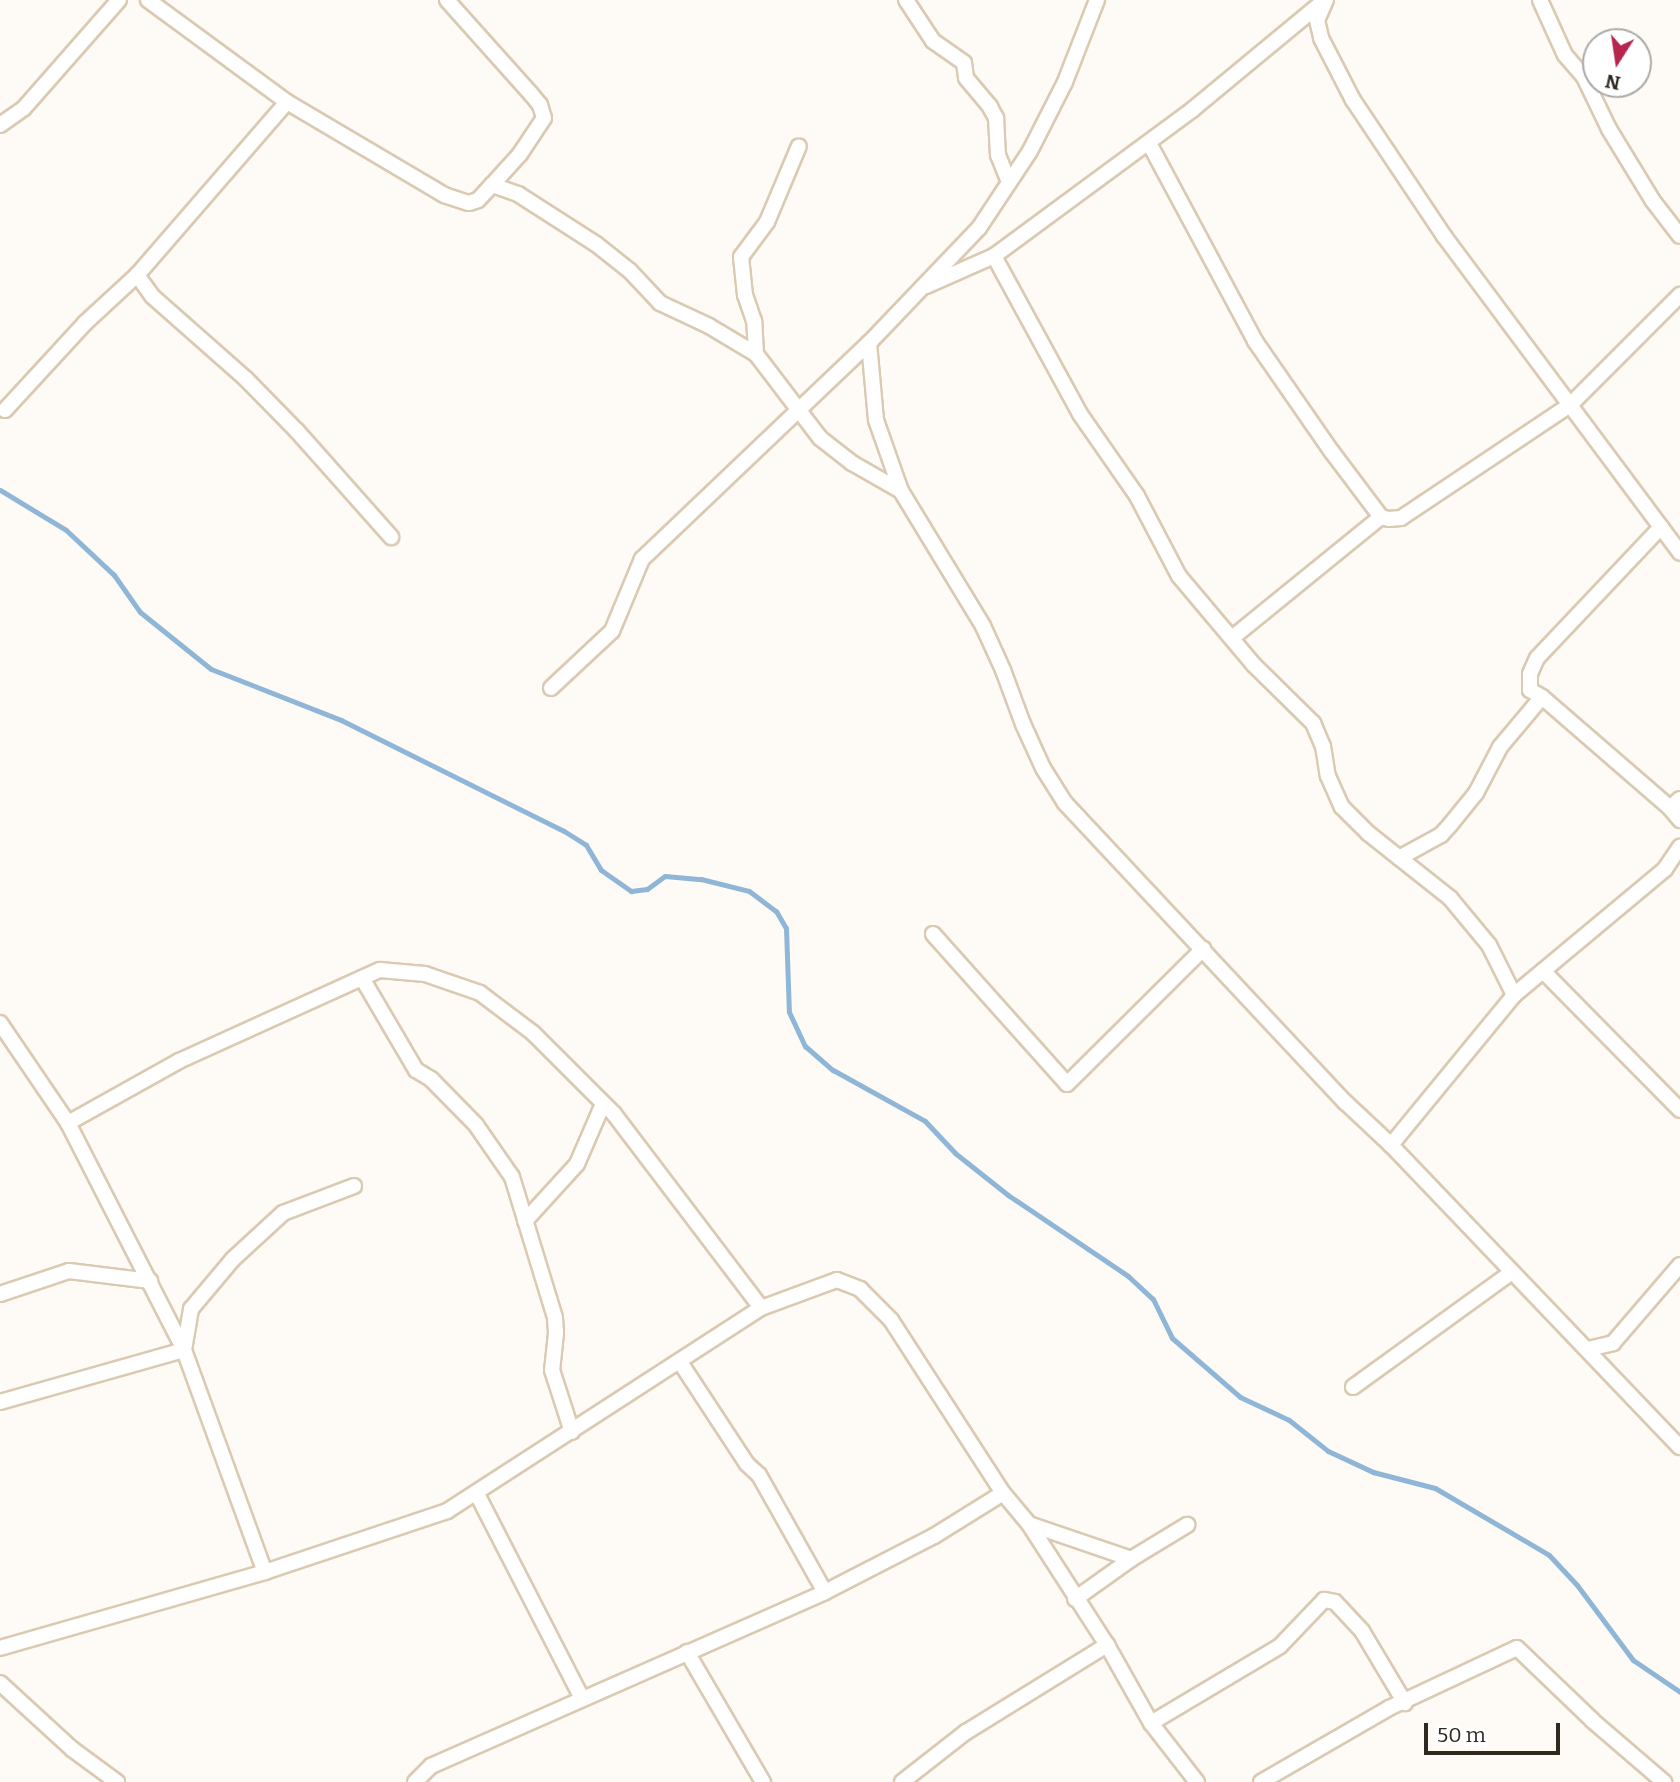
<!DOCTYPE html>
<html>
<head>
<meta charset="utf-8">
<style>
	body { margin:0 }
	#map { position:relative; width:1680px; height:1782px; overflow:hidden; background:#fefbf6; font-family:Bitter,serif }
	div>[style] { position:absolute }
	.stream>* { height:5px; margin:-2.5px; padding:0 2.5px; transform-origin:2.5px; border-radius:2.5px; background:#8fb6d6 }
	.roads { filter:drop-shadow(2px 0 #dacab2) drop-shadow(-2px 0 #dacab2) drop-shadow(0 2px #dacab2) drop-shadow(0 -2px #dacab2) }
	.street>* { height:14px; margin:-7px; padding:0 7px; transform-origin:7px; border-radius:7px; background:#fff }
	span { translate:-50% -50%; white-space:nowrap; text-align:center; line-height:1.15; -webkit-text-stroke:7px #fff; paint-order:stroke }
	.north { position:absolute; left:1582px; top:28px; width:70px; height:70px; box-sizing:border-box; background:#fff; border:2px solid #aca9a6; border-radius:50%; rotate:192deg; font-size:19px; font-weight:700; line-height:28px; text-align:center; color:#2f2920 }
	.north::after { content:''; display:block; margin:auto; width:24px; height:32px; background:#b6254d; clip-path:polygon(50% 0,100% 100%,50% 72%,0 100%) }
	.scale { position:absolute; left:1424px; top:1723px; width:136px; height:32px; box-sizing:border-box; border:4px solid #2f2920; border-top:0; padding-left:9px; font-size:21px; line-height:24px; white-space:nowrap; color:#2f2920; -webkit-text-stroke:5px #fff; paint-order:stroke }
</style>
</head>
<body>
<div id="map">
	<div class="stream">
		<div style="left:0;top:490px;width:77px;rotate:31.2deg"></div>
		<div style="left:66px;top:530px;width:66px;rotate:43.2deg"></div>
		<div style="left:114px;top:575px;width:45px;rotate:54.9deg"></div>
		<div style="left:140px;top:612px;width:91px;rotate:38.8deg"></div>
		<div style="left:211px;top:669px;width:140px;rotate:21.4deg"></div>
		<div style="left:341px;top:720px;width:249px;rotate:26.5deg"></div>
		<div style="left:564px;top:831px;width:26px;rotate:32deg"></div>
		<div style="left:586px;top:845px;width:29px;rotate:59deg"></div>
		<div style="left:601px;top:870px;width:37px;rotate:35deg"></div>
		<div style="left:631px;top:891px;width:16px;rotate:-7deg"></div>
		<div style="left:647px;top:889px;width:22px;rotate:-36deg"></div>
		<div style="left:665px;top:876px;width:36px;rotate:5deg"></div>
		<div style="left:701px;top:879px;width:49px;rotate:14deg"></div>
		<div style="left:749px;top:891px;width:34px;rotate:37deg"></div>
		<div style="left:776px;top:911px;width:20px;rotate:60deg"></div>
		<div style="left:786px;top:928px;width:84px;rotate:88deg"></div>
		<div style="left:789px;top:1012px;width:38px;rotate:65deg"></div>
		<div style="left:805px;top:1046px;width:37px;rotate:41deg"></div>
		<div style="left:833px;top:1070px;width:105px;rotate:29deg"></div>
		<div style="left:925px;top:1121px;width:44px;rotate:46.8deg"></div>
		<div style="left:955px;top:1153px;width:68px;rotate:38.4deg"></div>
		<div style="left:1008px;top:1195px;width:145px;rotate:34deg"></div>
		<div style="left:1128px;top:1276px;width:34px;rotate:43deg"></div>
		<div style="left:1153px;top:1299px;width:43px;rotate:64deg"></div>
		<div style="left:1172px;top:1338px;width:90px;rotate:40.9deg"></div>
		<div style="left:1240px;top:1397px;width:54px;rotate:25.1deg"></div>
		<div style="left:1289px;top:1420px;width:50px;rotate:38.5deg"></div>
		<div style="left:1328px;top:1451px;width:50px;rotate:25deg"></div>
		<div style="left:1373px;top:1472px;width:64px;rotate:14.5deg"></div>
		<div style="left:1435px;top:1488px;width:132px;rotate:30.4deg"></div>
		<div style="left:1549px;top:1555px;width:41px;rotate:47deg"></div>
		<div style="left:1577px;top:1585px;width:94px;rotate:53.3deg"></div>
		<div style="left:1633px;top:1660px;width:57px;rotate:34.2deg"></div>
	</div>
	<div class="roads">
		<div class="street">
			<div style="left:148px;top:0;width:172px;rotate:36.3deg"></div>
			<div style="left:287px;top:102px;width:182px;rotate:30.6deg"></div>
			<div style="left:444px;top:195px;width:26px;rotate:18deg"></div>
			<div style="left:469px;top:203px;width:9px;rotate:-18deg"></div>
			<div style="left:478px;top:200px;width:21px;rotate:-47deg"></div>
			<div style="left:492px;top:185px;width:42px;rotate:-47.9deg"></div>
			<div style="left:520px;top:154px;width:43px;rotate:-56.3deg"></div>
			<div style="left:544px;top:118px;width:14px;rotate:-107deg"></div>
			<div style="left:540px;top:105px;width:14px;rotate:-129deg"></div>
			<div style="left:531px;top:94px;width:126px;rotate:-131.8deg"></div>
			<div style="left:906px;top:0;width:49px;rotate:56.6deg"></div>
			<div style="left:933px;top:41px;width:38px;rotate:35deg"></div>
			<div style="left:964px;top:63px;width:15px;rotate:82deg"></div>
			<div style="left:966px;top:78px;width:38px;rotate:50deg"></div>
			<div style="left:990px;top:107px;width:13px;rotate:61deg"></div>
			<div style="left:996px;top:118px;width:37px;rotate:87deg"></div>
			<div style="left:998px;top:155px;width:29px;rotate:68deg"></div>
			<div style="left:1326px;top:0;width:22px;rotate:114deg"></div>
			<div style="left:1317px;top:20px;width:18px;rotate:77deg"></div>
			<div style="left:1321px;top:38px;width:70px;rotate:62.7deg"></div>
			<div style="left:1353px;top:100px;width:164px;rotate:56.2deg"></div>
			<div style="left:1444px;top:236px;width:395px;rotate:53.3deg"></div>
			<div style="left:1540px;top:0;width:60px;rotate:65.6deg"></div>
			<div style="left:1565px;top:55px;width:29px;rotate:49deg"></div>
			<div style="left:1584px;top:77px;width:58px;rotate:64.3deg"></div>
			<div style="left:1609px;top:129px;width:84px;rotate:58.6deg"></div>
			<div style="left:1653px;top:201px;width:44px;rotate:52.4deg"></div>
			<div style="left:287px;top:102px;width:229px;rotate:130.9deg"></div>
			<div style="left:137px;top:275px;width:26px;rotate:54deg"></div>
			<div style="left:152px;top:296px;width:125px;rotate:41.4deg"></div>
			<div style="left:246px;top:379px;width:73px;rotate:45.6deg"></div>
			<div style="left:297px;top:431px;width:142px;rotate:48.4deg"></div>
			<div style="left:0;top:125px;width:29px;rotate:-35deg"></div>
			<div style="left:24px;top:108px;width:144px;rotate:-48.7deg"></div>
			<div style="left:1149px;top:143px;width:225px;rotate:61.8deg"></div>
			<div style="left:1255px;top:341px;width:135px;rotate:55.3deg"></div>
			<div style="left:1332px;top:452px;width:81px;rotate:53deg"></div>
			<div style="left:1381px;top:517px;width:8px;rotate:14deg"></div>
			<div style="left:1389px;top:519px;width:12px;rotate:-5deg"></div>
			<div style="left:1401px;top:518px;width:203px;rotate:-33.8deg"></div>
			<div style="left:1570px;top:405px;width:156px;rotate:-45deg"></div>
			<div style="left:492px;top:185px;width:28px;rotate:19deg"></div>
			<div style="left:518px;top:194px;width:93px;rotate:32.7deg"></div>
			<div style="left:596px;top:244px;width:43px;rotate:38.5deg"></div>
			<div style="left:630px;top:271px;width:44px;rotate:46.8deg"></div>
			<div style="left:660px;top:303px;width:54px;rotate:25.1deg"></div>
			<div style="left:709px;top:326px;width:55px;rotate:30.8deg"></div>
			<div style="left:756px;top:354px;width:106px;rotate:52.7deg"></div>
			<div style="left:820px;top:438px;width:41px;rotate:38deg"></div>
			<div style="left:852px;top:463px;width:56px;rotate:29.7deg"></div>
			<div style="left:994px;top:256px;width:180px;rotate:61.4deg"></div>
			<div style="left:1080px;top:414px;width:100px;rotate:55.2deg"></div>
			<div style="left:1137px;top:496px;width:90px;rotate:62.3deg"></div>
			<div style="left:1179px;top:576px;width:116px;rotate:49.9deg"></div>
			<div style="left:1254px;top:665px;width:83px;rotate:44.5deg"></div>
			<div style="left:1313px;top:723px;width:25px;rotate:67deg"></div>
			<div style="left:1323px;top:746px;width:30px;rotate:81deg"></div>
			<div style="left:1328px;top:776px;width:34px;rotate:66deg"></div>
			<div style="left:1342px;top:807px;width:37px;rotate:45deg"></div>
			<div style="left:1368px;top:833px;width:105px;rotate:38.4deg"></div>
			<div style="left:1450px;top:898px;width:61px;rotate:50.3deg"></div>
			<div style="left:1489px;top:945px;width:56px;rotate:63.4deg"></div>
			<div style="left:926px;top:286px;width:74px;rotate:-23.8deg"></div>
			<div style="left:994px;top:256px;width:246px;rotate:-36.4deg"></div>
			<div style="left:1192px;top:110px;width:166px;rotate:-39.6deg"></div>
			<div style="left:869px;top:343px;width:77px;rotate:84.8deg"></div>
			<div style="left:876px;top:420px;width:75px;rotate:70.6deg"></div>
			<div style="left:901px;top:491px;width:158px;rotate:58.7deg"></div>
			<div style="left:983px;top:626px;width:48px;rotate:65.6deg"></div>
			<div style="left:1003px;top:670px;width:58px;rotate:69.7deg"></div>
			<div style="left:1023px;top:724px;width:48px;rotate:65.6deg"></div>
			<div style="left:1043px;top:768px;width:41px;rotate:57.8deg"></div>
			<div style="left:1065px;top:803px;width:410px;rotate:46.9deg"></div>
			<div style="left:1345px;top:1102px;width:63px;rotate:43.1deg"></div>
			<div style="left:1391px;top:1145px;width:418px;rotate:46.3deg"></div>
			<div style="left:756px;top:354px;width:33px;rotate:-93deg"></div>
			<div style="left:754px;top:321px;width:28px;rotate:-109deg"></div>
			<div style="left:745px;top:295px;width:38px;rotate:-96deg"></div>
			<div style="left:741px;top:257px;width:44px;rotate:-53.4deg"></div>
			<div style="left:767px;top:222px;width:82px;rotate:-67.2deg"></div>
			<div style="left:5px;top:410px;width:118px;rotate:-47.4deg"></div>
			<div style="left:85px;top:323px;width:71px;rotate:-42.7deg"></div>
			<div style="left:1661px;top:527px;width:180px;rotate:133.4deg"></div>
			<div style="left:1537px;top:658px;width:17px;rotate:114deg"></div>
			<div style="left:1530px;top:674px;width:16px;rotate:90deg"></div>
			<div style="left:1530px;top:690px;width:14px;rotate:30deg"></div>
			<div style="left:1542px;top:697px;width:169px;rotate:40.9deg"></div>
			<div style="left:1232px;top:638px;width:192px;rotate:-39.1deg"></div>
			<div style="left:551px;top:688px;width:83px;rotate:-43.1deg"></div>
			<div style="left:612px;top:631px;width:78px;rotate:-67.4deg"></div>
			<div style="left:642px;top:559px;width:313px;rotate:-43.6deg"></div>
			<div style="left:869px;top:343px;width:159px;rotate:-46.3deg"></div>
			<div style="left:979px;top:228px;width:92px;rotate:-56.5deg"></div>
			<div style="left:1030px;top:151px;width:77px;rotate:-63.1deg"></div>
			<div style="left:1065px;top:82px;width:88px;rotate:-68.7deg"></div>
			<div style="left:1680px;top:799px;width:13px;rotate:138deg"></div>
			<div style="left:1670px;top:808px;width:16px;rotate:50deg"></div>
			<div style="left:1399px;top:858px;width:48px;rotate:-28.7deg"></div>
			<div style="left:1441px;top:835px;width:13px;rotate:-48deg"></div>
			<div style="left:1450px;top:825px;width:41px;rotate:-50.9deg"></div>
			<div style="left:1476px;top:793px;width:52px;rotate:-62.4deg"></div>
			<div style="left:1500px;top:747px;width:65px;rotate:-50deg"></div>
			<div style="left:933px;top:934px;width:201px;rotate:48.2deg"></div>
			<div style="left:1067px;top:1084px;width:192px;rotate:-44.8deg"></div>
			<div style="left:1543px;top:971px;width:195px;rotate:45.4deg"></div>
			<div style="left:362px;top:978px;width:107px;rotate:59.6deg"></div>
			<div style="left:416px;top:1070px;width:17px;rotate:31deg"></div>
			<div style="left:431px;top:1079px;width:64px;rotate:45.6deg"></div>
			<div style="left:476px;top:1125px;width:63px;rotate:55.3deg"></div>
			<div style="left:512px;top:1177px;width:147px;rotate:73deg"></div>
			<div style="left:555px;top:1318px;width:15px;rotate:86deg"></div>
			<div style="left:556px;top:1333px;width:37px;rotate:96deg"></div>
			<div style="left:552px;top:1370px;width:65px;rotate:72.1deg"></div>
			<div style="left:0;top:1023px;width:121px;rotate:55.8deg"></div>
			<div style="left:68px;top:1123px;width:255px;rotate:62.9deg"></div>
			<div style="left:184px;top:1350px;width:236px;rotate:70deg"></div>
			<div style="left:68px;top:1123px;width:127px;rotate:-29.2deg"></div>
			<div style="left:179px;top:1061px;width:221px;rotate:-24.4deg"></div>
			<div style="left:380px;top:970px;width:45px;rotate:5.1deg"></div>
			<div style="left:425px;top:974px;width:58px;rotate:19.1deg"></div>
			<div style="left:480px;top:993px;width:66px;rotate:37deg"></div>
			<div style="left:533px;top:1033px;width:115px;rotate:45deg"></div>
			<div style="left:614px;top:1114px;width:243px;rotate:52.8deg"></div>
			<div style="left:1391px;top:1145px;width:194px;rotate:-50.6deg"></div>
			<div style="left:1514px;top:995px;width:197px;rotate:-39.8deg"></div>
			<div style="left:1665px;top:869px;width:27px;rotate:-56deg"></div>
			<div style="left:525px;top:1221px;width:77px;rotate:-47.6deg"></div>
			<div style="left:577px;top:1164px;width:65px;rotate:-66.6deg"></div>
			<div style="left:0;top:1294px;width:73px;rotate:-18.4deg"></div>
			<div style="left:69px;top:1271px;width:82px;rotate:7deg"></div>
			<div style="left:1588px;top:1349px;width:26px;rotate:-13deg"></div>
			<div style="left:1613px;top:1343px;width:103px;rotate:-49.3deg"></div>
			<div style="left:680px;top:1362px;width:122px;rotate:56.7deg"></div>
			<div style="left:747px;top:1464px;width:16px;rotate:43deg"></div>
			<div style="left:759px;top:1475px;width:134px;rotate:60.6deg"></div>
			<div style="left:1353px;top:1387px;width:196px;rotate:-35.9deg"></div>
			<div style="left:0;top:1402px;width:191px;rotate:-15.8deg"></div>
			<div style="left:184px;top:1350px;width:42px;rotate:-80.3deg"></div>
			<div style="left:191px;top:1309px;width:65px;rotate:-50deg"></div>
			<div style="left:233px;top:1259px;width:68px;rotate:-42.6deg"></div>
			<div style="left:283px;top:1213px;width:76px;rotate:-20.8deg"></div>
			<div style="left:477px;top:1494px;width:229px;rotate:62.8deg"></div>
			<div style="left:1029px;top:1524px;width:108px;rotate:18.9deg"></div>
			<div style="left:1075px;top:1599px;width:69px;rotate:-35.5deg"></div>
			<div style="left:1131px;top:1559px;width:66px;rotate:-31.3deg"></div>
			<div style="left:0;top:1648px;width:276px;rotate:-16deg"></div>
			<div style="left:265px;top:1572px;width:192px;rotate:-18.5deg"></div>
			<div style="left:447px;top:1511px;width:374px;rotate:-32.9deg"></div>
			<div style="left:761px;top:1308px;width:81px;rotate:-20.2deg"></div>
			<div style="left:837px;top:1280px;width:25px;rotate:21deg"></div>
			<div style="left:860px;top:1289px;width:44px;rotate:45deg"></div>
			<div style="left:891px;top:1320px;width:206px;rotate:57.1deg"></div>
			<div style="left:1003px;top:1493px;width:40px;rotate:50deg"></div>
			<div style="left:1029px;top:1524px;width:144px;rotate:57.2deg"></div>
			<div style="left:1107px;top:1645px;width:90px;rotate:60.6deg"></div>
			<div style="left:1151px;top:1723px;width:75px;rotate:52.1deg"></div>
			<div style="left:687px;top:1652px;width:151px;rotate:59.7deg"></div>
			<div style="left:0;top:1683px;width:98px;rotate:42.5deg"></div>
			<div style="left:72px;top:1749px;width:56px;rotate:36.3deg"></div>
			<div style="left:1151px;top:1723px;width:150px;rotate:-30.8deg"></div>
			<div style="left:1280px;top:1646px;width:64px;rotate:-46.3deg"></div>
			<div style="left:1324px;top:1600px;width:11px;rotate:10deg"></div>
			<div style="left:1335px;top:1602px;width:40px;rotate:47deg"></div>
			<div style="left:1362px;top:1631px;width:84px;rotate:59.2deg"></div>
			<div style="left:415px;top:1782px;width:23px;rotate:-45deg"></div>
			<div style="left:431px;top:1766px;width:431px;rotate:-23.8deg"></div>
			<div style="left:825px;top:1592px;width:123px;rotate:-27.2deg"></div>
			<div style="left:934px;top:1536px;width:81px;rotate:-31.9deg"></div>
			<div style="left:902px;top:1782px;width:81px;rotate:-38deg"></div>
			<div style="left:966px;top:1732px;width:166px;rotate:-31.7deg"></div>
			<div style="left:1261px;top:1782px;width:148px;rotate:-30deg"></div>
			<div style="left:1389px;top:1708px;width:141px;rotate:-25.1deg"></div>
			<div style="left:1517px;top:1648px;width:105px;rotate:43.8deg"></div>
			<div style="left:1593px;top:1721px;width:94px;rotate:40.7deg"></div>
		</div>
	</div>
	<div class="north">N</div>
	<div class="scale">50 m</div>
</div>
</body>
</html>
